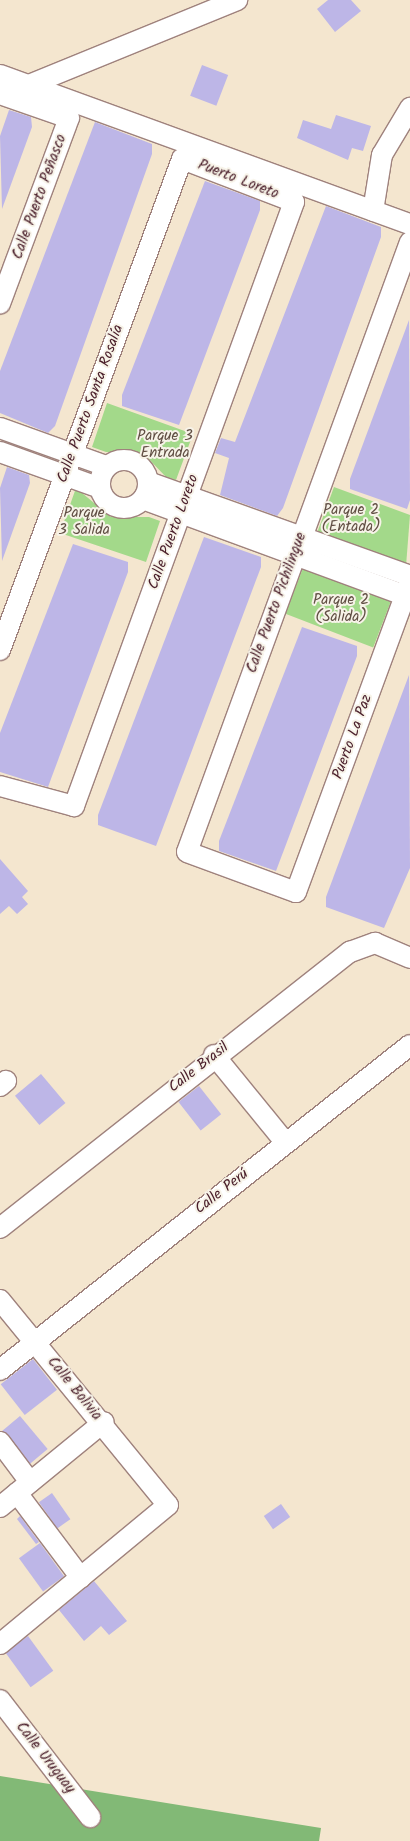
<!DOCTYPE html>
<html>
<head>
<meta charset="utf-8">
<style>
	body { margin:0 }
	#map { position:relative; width:410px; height:1841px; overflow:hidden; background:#f4e6cf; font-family:Kalam,sans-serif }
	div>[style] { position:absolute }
	.green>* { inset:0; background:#a3d98a; transform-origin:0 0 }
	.forest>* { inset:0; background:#82b976 }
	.building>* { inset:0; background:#bdb6e7; transform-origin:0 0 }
	.roads { filter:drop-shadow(1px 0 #9f827d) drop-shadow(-1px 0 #9f827d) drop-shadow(0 1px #9f827d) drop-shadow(0 -1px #9f827d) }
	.minor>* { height:20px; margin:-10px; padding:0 10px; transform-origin:10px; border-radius:10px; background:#fff }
	.minor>.ring { margin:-10px; padding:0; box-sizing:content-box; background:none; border:20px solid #fff; border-radius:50% }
	span { translate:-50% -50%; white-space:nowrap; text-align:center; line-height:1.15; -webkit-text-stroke:4px #f7f3e8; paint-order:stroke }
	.street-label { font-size:15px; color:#4a1f2b }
	.park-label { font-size:15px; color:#604e43 }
</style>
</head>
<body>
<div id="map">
	<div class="green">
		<div style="clip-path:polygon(107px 403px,193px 434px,176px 480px,166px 477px,143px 453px,106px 452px,92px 447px)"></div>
		<div style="clip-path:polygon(334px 487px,410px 515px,406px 566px,317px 533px)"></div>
		<div style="clip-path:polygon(76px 488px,111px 517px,149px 517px,160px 521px,146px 562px,60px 533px)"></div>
		<div style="left:303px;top:568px;width:94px;height:49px;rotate:21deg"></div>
	</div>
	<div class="forest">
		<div style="clip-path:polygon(0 1776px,321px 1828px,319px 1841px,0 1841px)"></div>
	</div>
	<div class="building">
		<div style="clip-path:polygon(328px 0,351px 0,361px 11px,335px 32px,317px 9px)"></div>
		<div style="left:202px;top:65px;width:28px;height:33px;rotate:21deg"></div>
		<div style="clip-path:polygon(9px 110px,31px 117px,32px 127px,2px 209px,0 136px)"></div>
		<div style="clip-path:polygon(336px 115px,371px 126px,363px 151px,352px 148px,348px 160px,297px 138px,303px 120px,331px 129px)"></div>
		<div style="clip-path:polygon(95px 122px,152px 144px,152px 154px,55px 426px,48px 433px,0 413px,0 371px)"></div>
		<div style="clip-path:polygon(205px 181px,260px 201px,260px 210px,179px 425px,122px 406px,122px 395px)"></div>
		<div style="clip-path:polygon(326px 206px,381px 227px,381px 237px,283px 508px,277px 516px,220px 495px,229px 458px,215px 453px,221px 438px,235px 442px)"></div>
		<div style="clip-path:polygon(409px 320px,410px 500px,407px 509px,350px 489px,350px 479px)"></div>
		<div style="clip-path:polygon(7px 467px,29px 475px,30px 483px,2px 561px,0 488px)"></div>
		<div style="clip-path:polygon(204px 537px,261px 557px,261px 567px,156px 846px,98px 825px,98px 815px)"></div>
		<div style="clip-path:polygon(73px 544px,128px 562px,128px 572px,48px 787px,0 772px,0 733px)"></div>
		<div style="clip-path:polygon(302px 627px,357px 646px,357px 656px,276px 871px,219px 851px,219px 841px)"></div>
		<div style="clip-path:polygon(409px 675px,410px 868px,384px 928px,326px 907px,326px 897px)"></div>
		<div style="clip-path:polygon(0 859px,28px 891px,22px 897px,28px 904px,17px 914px,9px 906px,0 914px)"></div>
		<div style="left:41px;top:1074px;width:38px;height:34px;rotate:50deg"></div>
		<div style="left:199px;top:1086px;width:36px;height:26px;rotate:52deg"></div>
		<div style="left:33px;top:1359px;width:39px;height:41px;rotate:52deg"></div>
		<div style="left:20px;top:1416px;width:43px;height:23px;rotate:50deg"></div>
		<div style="left:52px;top:1493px;width:32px;height:16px;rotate:55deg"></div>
		<div style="left:281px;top:1504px;width:16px;height:21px;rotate:55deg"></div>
		<div style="clip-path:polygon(20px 1516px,39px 1542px,36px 1544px,17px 1519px)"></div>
		<div style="left:40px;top:1543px;width:41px;height:26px;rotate:54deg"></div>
		<div style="clip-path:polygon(94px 1581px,127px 1621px,109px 1635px,101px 1626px,84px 1641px,59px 1610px)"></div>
		<div style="left:28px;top:1636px;width:43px;height:28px;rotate:54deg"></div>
	</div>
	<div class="roads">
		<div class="minor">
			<div style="left:0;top:75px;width:436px;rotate:20deg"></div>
			<div style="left:29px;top:85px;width:225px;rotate:-22.2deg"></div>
			<div style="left:0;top:94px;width:73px;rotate:19.2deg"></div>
			<div style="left:69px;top:118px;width:198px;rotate:110.4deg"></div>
			<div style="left:373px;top:211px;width:57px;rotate:-80.9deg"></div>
			<div style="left:382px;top:155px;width:55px;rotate:-59.2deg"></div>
			<div style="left:410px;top:242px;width:649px;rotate:110.08deg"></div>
			<div style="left:187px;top:852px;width:116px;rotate:20.2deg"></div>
			<div style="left:296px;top:892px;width:330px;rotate:-69.8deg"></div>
			<div style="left:0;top:428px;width:113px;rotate:19.7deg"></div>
			<div style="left:0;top:452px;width:106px;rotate:19.8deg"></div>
			<div class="ring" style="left:100px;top:460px;width:28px;height:28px"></div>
			<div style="left:148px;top:482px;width:278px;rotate:19.7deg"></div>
			<div style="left:143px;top:499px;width:284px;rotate:20.2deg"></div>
			<div style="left:0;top:650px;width:524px;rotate:-69.66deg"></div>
			<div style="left:182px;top:159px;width:120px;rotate:21deg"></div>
			<div style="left:294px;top:202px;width:643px;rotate:110.01deg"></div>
			<div style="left:74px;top:806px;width:77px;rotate:-164.9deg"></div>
			<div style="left:214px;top:1055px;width:112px;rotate:50.8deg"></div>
			<div style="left:0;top:1086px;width:8px;rotate:-40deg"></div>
			<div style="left:0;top:1228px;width:446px;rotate:-38.3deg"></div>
			<div style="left:350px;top:952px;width:27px;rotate:-20deg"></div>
			<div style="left:375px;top:943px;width:38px;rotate:23deg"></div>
			<div style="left:0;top:1300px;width:265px;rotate:50.7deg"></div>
			<div style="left:168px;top:1505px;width:218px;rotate:140.4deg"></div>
			<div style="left:0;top:1370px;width:523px;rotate:-38.4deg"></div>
			<div style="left:0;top:1442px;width:50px;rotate:53.1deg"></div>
			<div style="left:17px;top:1493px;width:106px;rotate:53deg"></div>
			<div style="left:0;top:1507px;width:134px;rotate:-39.3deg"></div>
			<div style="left:0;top:1700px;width:148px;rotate:52.4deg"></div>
		</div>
	</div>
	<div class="street-label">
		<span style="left:238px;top:180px;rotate:21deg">Puerto Loreto</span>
		<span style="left:40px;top:197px;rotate:-70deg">Calle Puerto Peñasco</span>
		<span style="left:91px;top:404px;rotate:-70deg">Calle Puerto Santa Rosalía</span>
		<span style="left:174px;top:532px;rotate:-70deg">Calle Puerto Loreto</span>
		<span style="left:277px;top:603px;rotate:-70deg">Calle Puerto Pichilingue</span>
		<span style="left:353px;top:737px;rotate:-70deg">Puerto La Paz</span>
		<span style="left:199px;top:1068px;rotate:-38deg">Calle Brasil</span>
		<span style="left:222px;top:1192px;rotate:-38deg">Calle Perú</span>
		<span style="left:74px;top:1389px;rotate:51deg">Calle Bolivia</span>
		<span style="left:45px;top:1758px;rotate:52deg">Calle Uruguay</span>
	</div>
	<div class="park-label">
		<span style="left:165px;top:445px">Parque 3<br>Entrada</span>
		<span style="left:351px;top:519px">Parque 2<br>(Entada)</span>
		<span style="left:84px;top:522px">Parque<br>3 Salida</span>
		<span style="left:341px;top:609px">Parque 2<br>(Salida)</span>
	</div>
</div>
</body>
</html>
